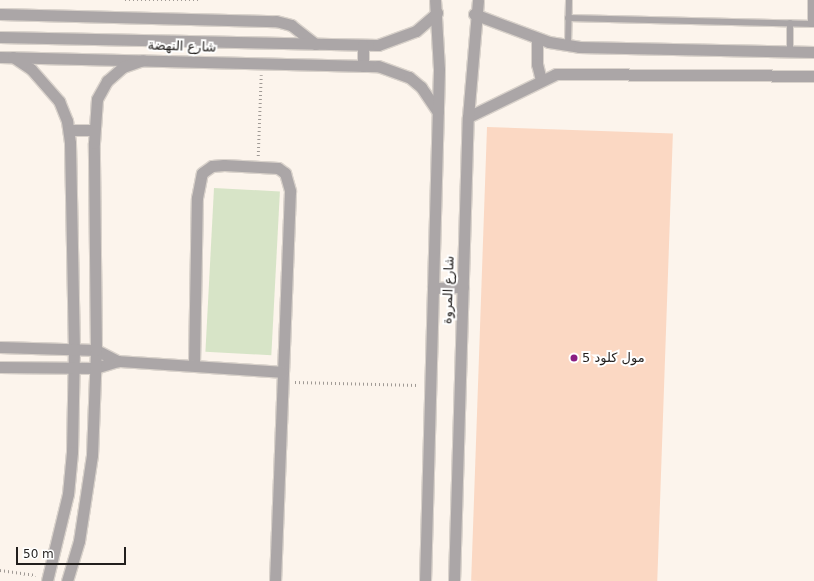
<!DOCTYPE html>
<html>
<head>
<meta charset="utf-8">
<style>
	body { margin:0 }
	#map { position:relative; width:814px; height:581px; overflow:hidden; background:#fcf4ec; font-family:"DejaVu Sans",Cairo,sans-serif }
	div>[style] { position:absolute }
	.green>* { inset:0; background:#d7e4c7; transform-origin:0 0 }
	.building>* { inset:0; background:#fbd8c3; transform-origin:0 0 }
	.path>* { height:2.5px; margin-top:-1.25px; transform-origin:0; background:repeating-linear-gradient(90deg,#a09a95 0 1px,transparent 0 4px) }
	.roads { filter:drop-shadow(1px 0 #d9d2cb) drop-shadow(-1px 0 #d9d2cb) drop-shadow(0 1px #d9d2cb) drop-shadow(0 -1px #d9d2cb) }
	.service>* { height:6px; margin:-3px; padding:0 3px; transform-origin:3px; border-radius:3px; background:#aba6a7 }
	.minor>* { height:11px; margin:-5.5px; padding:0 5.5px; transform-origin:5.5px; border-radius:5.5px; background:#aba6a7 }
	.tertiary>* { height:11px; margin:-5.5px; padding:0 5.5px; transform-origin:5.5px; border-radius:5.5px; background:#aba6a7 }
	.dots>* { width:11px; height:11px; translate:-50% -50%; box-sizing:border-box; border:2px solid #fff; border-radius:50% }
	span { translate:-50% -50%; white-space:nowrap; text-align:center; line-height:1.15; -webkit-text-stroke:4px #fff; paint-order:stroke }
	.street-label { font-size:13px; color:#221f1d }
	.poi-label { font-size:13px; color:#221f1d }
	.left { translate:0 -50%; text-align:left }
	.scale { position:absolute; left:16px; top:547px; width:110px; height:18px; box-sizing:border-box; border:2px solid #221f1d; border-top:0; padding-left:5px; font-size:12px; line-height:14px; white-space:nowrap; color:#221f1d; -webkit-text-stroke:3px #fff; paint-order:stroke }
</style>
</head>
<body>
<div id="map">
	<div class="green">
		<div style="left:214px;top:188px;width:66px;height:164px;rotate:3deg"></div>
	</div>
	<div class="building">
		<div style="left:487px;top:127px;width:186px;height:454px;rotate:2deg"></div>
	</div>
	<div class="path">
		<div style="left:125px;top:0;width:75px"></div>
		<div style="left:258px;top:156px;width:81px;rotate:-87.9deg"></div>
		<div style="left:295px;top:382px;width:123px;rotate:1.4deg"></div>
		<div style="left:0;top:570px;width:36px;rotate:8deg"></div>
	</div>
	<div class="roads">
		<div class="service">
			<div style="left:568px;top:18px;width:246px;rotate:1.4deg"></div>
			<div style="left:811px;top:24px;width:24px;rotate:-90deg"></div>
			<div style="left:568px;top:45px;width:45px;rotate:-88.7deg"></div>
			<div style="left:790px;top:52px;width:29px;rotate:-90deg"></div>
		</div>
		<div class="minor">
			<div style="left:0;top:14px;width:276px;rotate:1.5deg"></div>
			<div style="left:276px;top:21px;width:16px;rotate:15deg"></div>
			<div style="left:291px;top:25px;width:31px;rotate:38deg"></div>
			<div style="left:474px;top:14px;width:80px;rotate:20.5deg"></div>
			<div style="left:549px;top:42px;width:30px;rotate:9deg"></div>
			<div style="left:579px;top:47px;width:235px;rotate:1.2deg"></div>
			<div style="left:0;top:37px;width:378px;rotate:1.2deg"></div>
			<div style="left:378px;top:45px;width:40px;rotate:-20.2deg"></div>
			<div style="left:416px;top:31px;width:28px;rotate:-41deg"></div>
			<div style="left:537px;top:38px;width:26px;rotate:90deg"></div>
			<div style="left:537px;top:64px;width:16px;rotate:76deg"></div>
			<div style="left:363px;top:45px;width:21px;rotate:90deg"></div>
			<div style="left:0;top:57px;width:378px;rotate:1.4deg"></div>
			<div style="left:378px;top:66px;width:33px;rotate:20deg"></div>
			<div style="left:409px;top:77px;width:16px;rotate:40deg"></div>
			<div style="left:421px;top:87px;width:30px;rotate:56deg"></div>
			<div style="left:13px;top:57px;width:22px;rotate:34deg"></div>
			<div style="left:31px;top:69px;width:43px;rotate:48.8deg"></div>
			<div style="left:59px;top:101px;width:22px;rotate:68deg"></div>
			<div style="left:67px;top:121px;width:22px;rotate:82deg"></div>
			<div style="left:70px;top:143px;width:205px;rotate:88.9deg"></div>
			<div style="left:74px;top:348px;width:104px;rotate:91.1deg"></div>
			<div style="left:72px;top:452px;width:42px;rotate:95.4deg"></div>
			<div style="left:68px;top:494px;width:89px;rotate:103.6deg"></div>
			<div style="left:468px;top:117px;width:98px;rotate:-26deg"></div>
			<div style="left:556px;top:74px;width:258px;rotate:0.4deg"></div>
			<div style="left:69px;top:130px;width:25px"></div>
			<div style="left:0;top:347px;width:96px;rotate:1.8deg"></div>
			<div style="left:96px;top:350px;width:25px;rotate:27deg"></div>
			<div style="left:194px;top:364px;width:166px;rotate:-89deg"></div>
			<div style="left:197px;top:198px;width:25px;rotate:-79deg"></div>
			<div style="left:202px;top:173px;width:12px;rotate:-35deg"></div>
			<div style="left:212px;top:166px;width:12px;rotate:-5deg"></div>
			<div style="left:224px;top:165px;width:54px;rotate:3.2deg"></div>
			<div style="left:278px;top:168px;width:9px;rotate:36deg"></div>
			<div style="left:285px;top:173px;width:19px;rotate:74deg"></div>
			<div style="left:290px;top:191px;width:390px;rotate:92.2deg"></div>
			<div style="left:0;top:367px;width:95px;rotate:0.6deg"></div>
			<div style="left:95px;top:368px;width:24px;rotate:-17deg"></div>
			<div style="left:118px;top:361px;width:165px;rotate:3.8deg"></div>
			<div style="left:67px;top:581px;width:42px;rotate:-73.3deg"></div>
			<div style="left:79px;top:541px;width:87px;rotate:-81.4deg"></div>
			<div style="left:92px;top:455px;width:105px;rotate:-87.8deg"></div>
			<div style="left:96px;top:350px;width:207px;rotate:-90.6deg"></div>
			<div style="left:94px;top:143px;width:44px;rotate:-86.1deg"></div>
			<div style="left:97px;top:99px;width:21px;rotate:-61deg"></div>
			<div style="left:107px;top:81px;width:21px;rotate:-41deg"></div>
			<div style="left:123px;top:67px;width:21px;rotate:-19deg"></div>
		</div>
		<div class="tertiary">
			<div style="left:433px;top:288px;width:30px;rotate:-2deg"></div>
			<div style="left:425px;top:581px;width:512px;rotate:-88.43deg"></div>
			<div style="left:439px;top:69px;width:69px;rotate:-93.3deg"></div>
			<div style="left:454px;top:581px;width:464px;rotate:-88.3deg"></div>
			<div style="left:468px;top:117px;width:117px;rotate:-85.1deg"></div>
		</div>
	</div>
	<div class="dots">
		<div style="left:574px;top:358px;background:#8a1d82"></div>
	</div>
	<div class="street-label">
		<span style="left:182px;top:47px;rotate:2deg">شارع النهضة</span>
		<span style="left:449px;top:290px;rotate:-88deg">شارع المروة</span>
	</div>
	<div class="poi-label">
		<span class="left" style="left:582px;top:358px">مول كلود 5</span>
	</div>
	<div class="scale">50 m</div>
</div>
</body>
</html>
